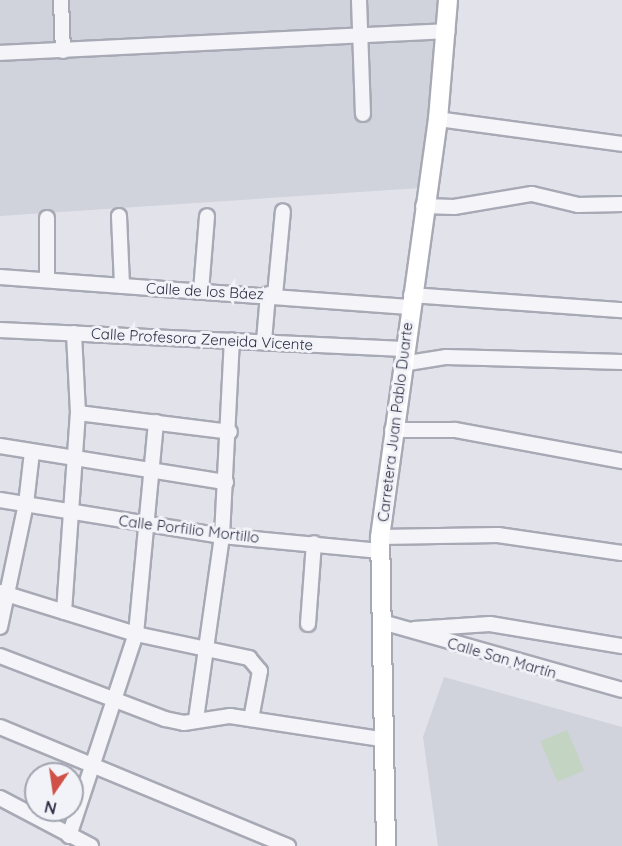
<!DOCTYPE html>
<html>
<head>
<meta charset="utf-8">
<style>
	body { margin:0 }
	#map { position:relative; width:622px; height:846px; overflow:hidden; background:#e2e3ea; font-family:Quicksand,sans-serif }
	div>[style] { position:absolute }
	.built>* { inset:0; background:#d0d2dc }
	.green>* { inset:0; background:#c4d4c3; transform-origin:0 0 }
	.roads { filter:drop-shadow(2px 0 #a7a9b5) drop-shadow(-2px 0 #a7a9b5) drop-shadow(0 2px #a7a9b5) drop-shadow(0 -2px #a7a9b5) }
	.minor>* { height:14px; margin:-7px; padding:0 7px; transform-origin:7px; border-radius:7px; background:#f5f5f9 }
	.major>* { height:18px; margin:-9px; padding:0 9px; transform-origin:9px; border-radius:9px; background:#fff }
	span { translate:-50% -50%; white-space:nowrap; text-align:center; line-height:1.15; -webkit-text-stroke:6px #f2f3f8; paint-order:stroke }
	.street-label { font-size:15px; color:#2a2d43 }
	.north { position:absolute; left:24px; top:762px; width:60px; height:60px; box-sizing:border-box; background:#f2f3f8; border:2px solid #a2a4b0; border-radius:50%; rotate:193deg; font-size:16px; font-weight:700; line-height:24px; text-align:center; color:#2a2d43 }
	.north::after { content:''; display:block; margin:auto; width:21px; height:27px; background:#cf5147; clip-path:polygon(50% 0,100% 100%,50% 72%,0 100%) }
</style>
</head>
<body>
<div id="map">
	<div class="built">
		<div style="clip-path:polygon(0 0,441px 0,420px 188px,0 216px)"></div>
		<div style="clip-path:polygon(444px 677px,622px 727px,622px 846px,438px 846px,423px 737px)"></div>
	</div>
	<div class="green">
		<div style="left:567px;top:730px;width:44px;height:29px;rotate:67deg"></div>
	</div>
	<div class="roads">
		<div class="minor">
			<div style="left:61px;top:0;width:51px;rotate:87.8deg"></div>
			<div style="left:359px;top:0;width:114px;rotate:88deg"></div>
			<div style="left:0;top:53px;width:448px;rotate:-2.8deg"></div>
			<div style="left:438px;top:119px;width:186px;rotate:7.7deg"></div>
			<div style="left:423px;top:206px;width:31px;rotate:2deg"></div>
			<div style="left:454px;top:207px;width:79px;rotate:-9.5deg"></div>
			<div style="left:532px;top:194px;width:47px;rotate:13.4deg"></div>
			<div style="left:578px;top:205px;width:44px;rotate:-1.3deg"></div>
			<div style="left:119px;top:216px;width:70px;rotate:87.5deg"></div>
			<div style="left:47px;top:218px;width:62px;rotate:90deg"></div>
			<div style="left:0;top:277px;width:410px;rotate:4.2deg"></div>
			<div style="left:201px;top:291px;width:75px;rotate:-85.4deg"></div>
			<div style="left:275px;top:295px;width:84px;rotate:-84.6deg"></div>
			<div style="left:411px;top:295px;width:212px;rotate:4.1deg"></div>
			<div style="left:0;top:330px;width:404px;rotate:2.7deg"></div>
			<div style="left:264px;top:341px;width:47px;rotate:-85.1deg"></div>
			<div style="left:402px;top:364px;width:45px;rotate:-9deg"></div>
			<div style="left:446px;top:357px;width:176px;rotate:1.6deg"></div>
			<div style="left:78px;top:413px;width:153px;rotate:7.1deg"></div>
			<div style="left:392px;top:430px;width:63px"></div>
			<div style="left:455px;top:430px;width:170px;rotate:10.5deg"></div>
			<div style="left:0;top:446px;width:229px;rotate:9.1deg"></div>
			<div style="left:0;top:500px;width:225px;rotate:9.2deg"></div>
			<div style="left:222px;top:536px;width:159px;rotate:5.4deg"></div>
			<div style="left:380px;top:537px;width:118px;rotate:-1deg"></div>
			<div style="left:498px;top:535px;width:125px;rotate:8.3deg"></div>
			<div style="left:0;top:592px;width:142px;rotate:17.2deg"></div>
			<div style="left:136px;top:634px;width:116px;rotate:12deg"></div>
			<div style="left:249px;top:658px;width:17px;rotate:50deg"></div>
			<div style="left:260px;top:671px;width:49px;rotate:100.6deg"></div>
			<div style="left:64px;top:612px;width:199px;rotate:-86deg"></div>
			<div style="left:78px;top:413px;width:80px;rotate:-92.9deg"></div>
			<div style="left:382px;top:622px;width:249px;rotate:15.8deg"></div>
			<div style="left:308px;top:624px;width:81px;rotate:-85.8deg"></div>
			<div style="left:0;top:627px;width:126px;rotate:-78.1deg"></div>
			<div style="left:26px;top:504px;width:52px;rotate:-83.4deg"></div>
			<div style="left:414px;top:629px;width:76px;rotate:-3.8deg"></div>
			<div style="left:490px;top:624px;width:134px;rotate:9.5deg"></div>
			<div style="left:0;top:656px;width:177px;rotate:20.9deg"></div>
			<div style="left:165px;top:719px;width:19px;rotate:12deg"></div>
			<div style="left:184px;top:723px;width:47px;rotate:-8.7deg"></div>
			<div style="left:230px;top:716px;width:153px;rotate:8.7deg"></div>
			<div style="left:196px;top:719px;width:185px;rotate:-81.9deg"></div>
			<div style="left:222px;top:536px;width:196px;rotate:-87.1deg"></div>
			<div style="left:0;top:727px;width:312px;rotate:22.5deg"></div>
			<div style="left:0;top:798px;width:103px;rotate:27.8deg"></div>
			<div style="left:69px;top:836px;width:213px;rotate:-71.7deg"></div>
			<div style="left:136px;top:634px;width:213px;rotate:-84.6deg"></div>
		</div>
		<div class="major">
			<div style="left:386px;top:846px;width:309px;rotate:-91.1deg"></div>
			<div style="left:380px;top:537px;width:422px;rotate:-82.1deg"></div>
			<div style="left:438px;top:119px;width:119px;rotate:-85.2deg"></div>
		</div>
	</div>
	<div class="street-label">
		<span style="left:205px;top:291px;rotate:3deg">Calle de los Báez</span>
		<span style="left:202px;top:339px;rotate:3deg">Calle Profesora Zeneida Vicente</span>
		<span style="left:395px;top:422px;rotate:-83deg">Carretera Juan Pablo Duarte</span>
		<span style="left:189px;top:529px;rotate:7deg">Calle Porfilio Mortillo</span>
		<span style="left:502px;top:658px;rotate:16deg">Calle San Martín</span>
	</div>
	<div class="north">N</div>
</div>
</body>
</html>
